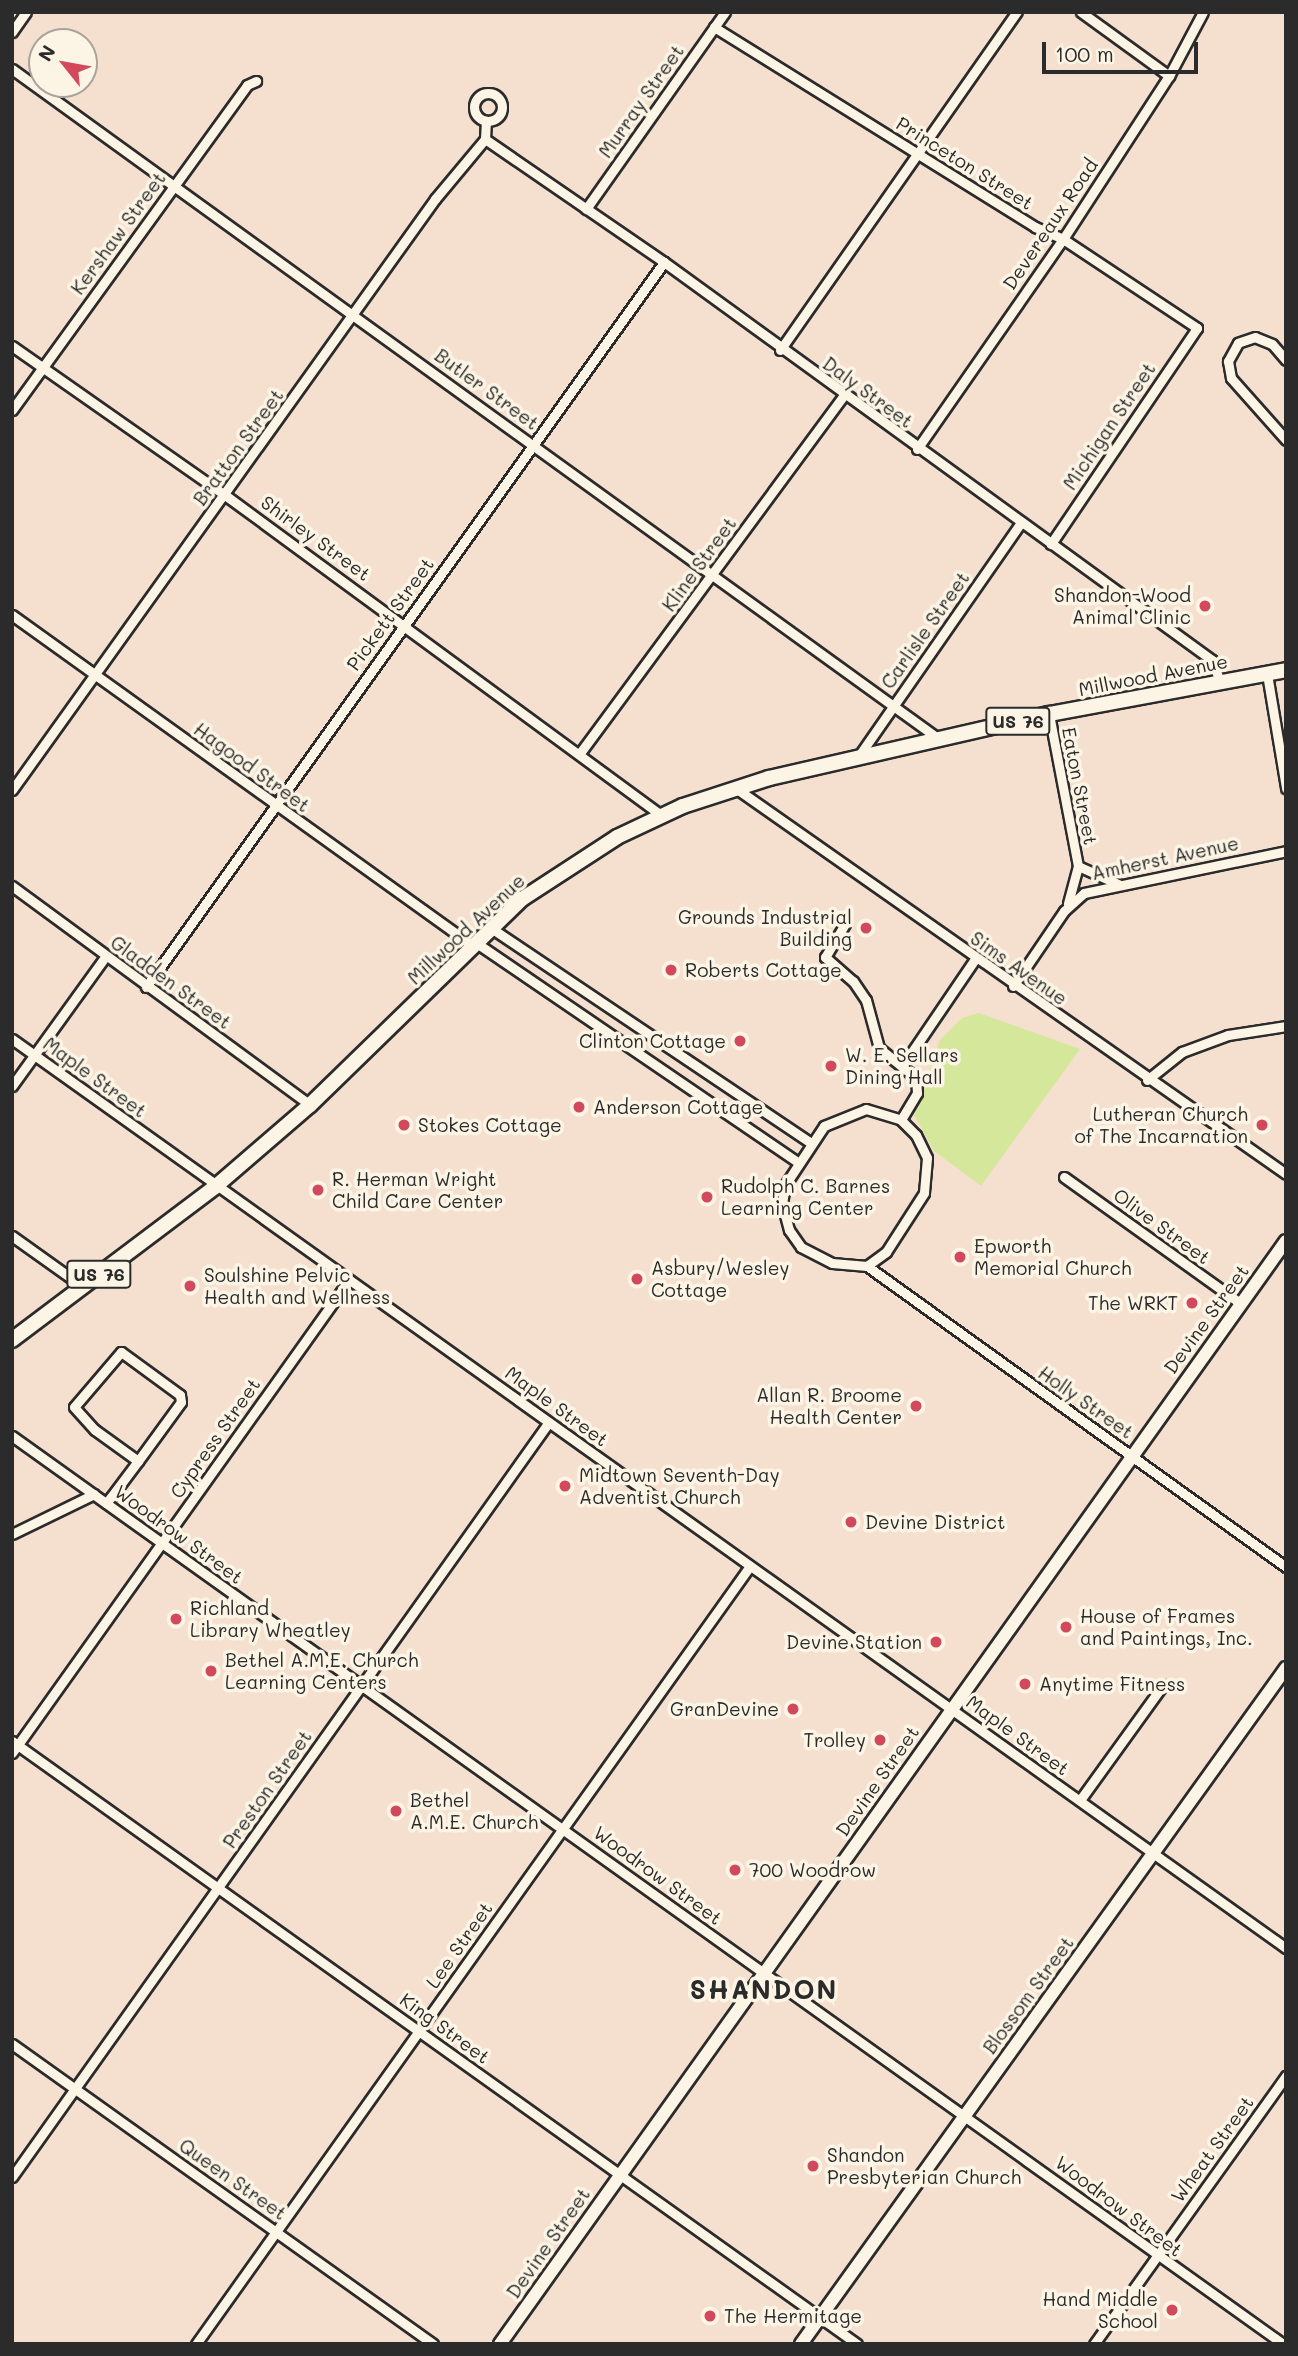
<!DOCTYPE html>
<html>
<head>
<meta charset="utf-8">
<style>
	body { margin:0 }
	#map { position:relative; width:1298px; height:2356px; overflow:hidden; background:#f5dfcf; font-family:Mali,sans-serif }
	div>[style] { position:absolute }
	.green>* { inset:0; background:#d5e79b }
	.roads { filter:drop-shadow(2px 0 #2b2b2b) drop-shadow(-2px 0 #2b2b2b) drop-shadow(0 2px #2b2b2b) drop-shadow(0 -2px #2b2b2b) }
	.street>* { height:9px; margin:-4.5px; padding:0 4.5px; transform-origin:4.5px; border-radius:4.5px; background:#fcf5e5 }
	.street>.ring { margin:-4.5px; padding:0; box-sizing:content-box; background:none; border:9px solid #fcf5e5; border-radius:50% }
	.secondary>* { height:12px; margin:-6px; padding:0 6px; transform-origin:6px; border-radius:6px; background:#fcf5e5 }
	.primary>* { height:14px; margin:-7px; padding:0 7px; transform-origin:7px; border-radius:7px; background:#fcf5e5 }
	.dots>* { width:19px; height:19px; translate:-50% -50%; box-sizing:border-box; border:4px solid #fcf5e5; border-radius:50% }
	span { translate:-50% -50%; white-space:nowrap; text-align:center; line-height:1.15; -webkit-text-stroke:7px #fcf5e5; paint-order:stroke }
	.shield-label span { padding:2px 5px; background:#fcf5e5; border:2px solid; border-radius:5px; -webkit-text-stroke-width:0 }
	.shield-label { font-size:18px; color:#2b2b2b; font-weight:700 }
	.street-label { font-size:19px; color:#2b2b2b }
	.poi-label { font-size:19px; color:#2b2b2b }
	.right { translate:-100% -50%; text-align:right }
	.left { translate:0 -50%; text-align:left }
	.district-label { font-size:26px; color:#2b2b2b; font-weight:700; letter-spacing:2px }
	.frame { position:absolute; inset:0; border:14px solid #2b2b2b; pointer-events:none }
	.north { position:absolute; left:28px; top:28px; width:70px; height:70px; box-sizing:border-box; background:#fcf5e5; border:2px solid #a8a49b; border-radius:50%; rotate:301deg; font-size:19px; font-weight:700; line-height:28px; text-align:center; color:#2b2b2b }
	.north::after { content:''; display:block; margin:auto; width:24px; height:32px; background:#d1495b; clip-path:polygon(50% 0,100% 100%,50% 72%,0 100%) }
	.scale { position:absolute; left:1042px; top:42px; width:156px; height:32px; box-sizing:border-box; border:4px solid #2b2b2b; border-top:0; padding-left:9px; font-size:21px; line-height:24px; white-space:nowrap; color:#2b2b2b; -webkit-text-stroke:5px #fcf5e5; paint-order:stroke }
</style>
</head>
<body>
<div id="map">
	<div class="green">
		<div style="clip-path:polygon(979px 1013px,1080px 1049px,981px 1186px,934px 1151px,914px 1115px,940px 1040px,962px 1018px)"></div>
	</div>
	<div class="roads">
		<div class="street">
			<div style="left:1081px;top:12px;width:109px;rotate:36deg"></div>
			<div style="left:714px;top:27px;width:378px;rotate:31.9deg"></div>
			<div style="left:1035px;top:227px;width:30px;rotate:23deg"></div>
			<div style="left:1063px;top:239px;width:161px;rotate:33.6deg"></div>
			<div style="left:1197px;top:328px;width:261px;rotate:124.1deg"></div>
			<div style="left:12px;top:32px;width:24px;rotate:-55deg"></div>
			<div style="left:12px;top:69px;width:1144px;rotate:35.86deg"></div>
			<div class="ring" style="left:474px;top:93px;width:19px;height:19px"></div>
			<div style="left:485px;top:139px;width:217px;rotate:34.5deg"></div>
			<div style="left:664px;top:262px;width:677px;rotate:35.99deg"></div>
			<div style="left:1212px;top:660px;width:23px;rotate:70deg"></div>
			<div style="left:586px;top:209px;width:241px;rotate:-54.8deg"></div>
			<div style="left:12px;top:346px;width:260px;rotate:35deg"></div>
			<div style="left:225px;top:495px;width:541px;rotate:36.28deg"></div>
			<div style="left:780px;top:350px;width:413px;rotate:-55deg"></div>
			<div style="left:1286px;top:360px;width:21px;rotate:-131deg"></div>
			<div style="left:1272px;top:344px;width:18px;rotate:-158deg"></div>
			<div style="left:1255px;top:337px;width:18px;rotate:161deg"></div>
			<div style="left:1238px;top:343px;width:21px;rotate:119deg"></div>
			<div style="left:1228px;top:361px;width:17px;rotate:80deg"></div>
			<div style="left:1231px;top:378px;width:83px;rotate:48.4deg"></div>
			<div style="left:12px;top:410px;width:401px;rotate:-54.1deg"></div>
			<div style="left:247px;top:85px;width:10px;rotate:-24deg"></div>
			<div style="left:917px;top:449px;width:256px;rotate:-55.2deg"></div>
			<div style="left:1063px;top:239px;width:194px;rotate:-57deg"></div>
			<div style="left:1169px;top:76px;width:72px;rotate:-62deg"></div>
			<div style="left:12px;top:615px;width:566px;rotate:35.66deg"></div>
			<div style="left:1267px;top:674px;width:116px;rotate:80.5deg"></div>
			<div style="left:1049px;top:714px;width:155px;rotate:79.2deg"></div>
			<div style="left:1078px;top:866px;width:39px;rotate:105deg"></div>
			<div style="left:580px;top:753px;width:445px;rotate:-53.6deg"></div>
			<div style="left:858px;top:757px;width:284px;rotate:-55.2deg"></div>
			<div style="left:734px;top:787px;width:674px;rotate:35.03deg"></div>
			<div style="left:12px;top:790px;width:727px;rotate:-54.41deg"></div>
			<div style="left:435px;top:199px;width:78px;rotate:-50.2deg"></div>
			<div style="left:485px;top:139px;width:17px;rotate:-87deg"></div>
			<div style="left:1078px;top:866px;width:46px;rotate:24.3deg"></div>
			<div style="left:12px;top:886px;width:370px;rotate:36.3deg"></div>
			<div style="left:845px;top:924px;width:39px;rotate:121deg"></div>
			<div style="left:825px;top:957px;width:37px;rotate:41deg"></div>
			<div style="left:853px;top:981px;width:23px;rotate:56deg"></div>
			<div style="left:866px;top:1000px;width:50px;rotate:74.8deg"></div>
			<div style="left:879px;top:1048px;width:48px;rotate:39deg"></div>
			<div style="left:916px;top:1078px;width:15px;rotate:86deg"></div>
			<div style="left:917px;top:1093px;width:31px;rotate:121deg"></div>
			<div style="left:491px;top:928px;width:386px;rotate:33.9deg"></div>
			<div style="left:475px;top:942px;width:392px;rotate:34.3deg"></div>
			<div style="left:1013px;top:986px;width:91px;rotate:-55.8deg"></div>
			<div style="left:1064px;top:911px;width:27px;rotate:-42deg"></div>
			<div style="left:1084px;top:893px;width:206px;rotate:-11.7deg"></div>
			<div style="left:146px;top:987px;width:891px;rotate:-54.45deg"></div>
			<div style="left:12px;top:1039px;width:1565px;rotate:35.51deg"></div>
			<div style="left:903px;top:1065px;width:128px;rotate:-55.8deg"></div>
			<div style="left:1147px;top:1080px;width:45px;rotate:-38.7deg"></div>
			<div style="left:1182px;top:1052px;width:49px;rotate:-20.3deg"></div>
			<div style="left:1228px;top:1035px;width:59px;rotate:-8.8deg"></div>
			<div style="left:12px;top:1086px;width:159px;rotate:-54.2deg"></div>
			<div style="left:866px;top:1109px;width:37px;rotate:17deg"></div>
			<div style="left:901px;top:1120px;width:21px;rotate:45deg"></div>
			<div style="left:916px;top:1135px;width:25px;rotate:64deg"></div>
			<div style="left:927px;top:1158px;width:35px;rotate:95deg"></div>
			<div style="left:924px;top:1193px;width:70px;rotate:122.8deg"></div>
			<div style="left:886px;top:1252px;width:24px;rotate:144deg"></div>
			<div style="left:867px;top:1266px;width:35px;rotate:-175deg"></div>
			<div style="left:832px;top:1263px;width:35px;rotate:-153deg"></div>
			<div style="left:801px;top:1247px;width:21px;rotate:-125deg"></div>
			<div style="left:789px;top:1230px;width:27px;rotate:-105deg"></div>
			<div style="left:782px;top:1204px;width:19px;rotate:-81deg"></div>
			<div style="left:785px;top:1185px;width:71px;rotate:-56.5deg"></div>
			<div style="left:824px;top:1126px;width:45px;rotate:-22deg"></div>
			<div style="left:1064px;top:1177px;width:216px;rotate:35.6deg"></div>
			<div style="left:12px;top:1236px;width:86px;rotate:35.5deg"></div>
			<div style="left:867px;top:1266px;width:516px;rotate:35.69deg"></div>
			<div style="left:12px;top:1436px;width:1562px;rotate:35.54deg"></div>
			<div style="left:106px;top:1503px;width:8px;rotate:-50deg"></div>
			<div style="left:111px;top:1497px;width:45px;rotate:-53.1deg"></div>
			<div style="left:138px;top:1461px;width:73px;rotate:-53.9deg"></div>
			<div style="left:181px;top:1402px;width:7px;rotate:-98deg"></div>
			<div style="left:180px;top:1395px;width:73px;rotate:-143.9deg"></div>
			<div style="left:121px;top:1352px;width:72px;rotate:130.5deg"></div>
			<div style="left:74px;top:1407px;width:31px;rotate:48deg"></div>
			<div style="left:95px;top:1430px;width:53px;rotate:35.8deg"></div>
			<div style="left:12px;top:1534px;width:91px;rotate:-26deg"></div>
			<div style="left:12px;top:1741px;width:1038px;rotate:35.51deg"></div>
			<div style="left:12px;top:1753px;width:581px;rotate:-54.53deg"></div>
			<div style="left:1080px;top:1800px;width:142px;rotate:-54.2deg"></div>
			<div style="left:12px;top:2044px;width:517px;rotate:35.47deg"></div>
			<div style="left:12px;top:2177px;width:926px;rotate:-54.58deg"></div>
			<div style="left:196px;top:2344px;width:955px;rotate:-54.55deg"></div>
			<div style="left:1094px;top:2344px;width:330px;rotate:-54.4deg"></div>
		</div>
		<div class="secondary">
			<div style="left:500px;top:2344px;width:1354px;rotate:-54.53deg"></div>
			<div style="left:801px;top:2344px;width:832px;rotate:-54.34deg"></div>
		</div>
		<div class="primary">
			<div style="left:12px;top:1340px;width:254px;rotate:-37deg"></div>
			<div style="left:215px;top:1187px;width:125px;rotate:-40.8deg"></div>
			<div style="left:310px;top:1105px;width:296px;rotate:-44.2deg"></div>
			<div style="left:522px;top:899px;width:113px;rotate:-33.1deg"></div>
			<div style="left:617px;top:837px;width:73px;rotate:-25.2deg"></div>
			<div style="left:683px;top:806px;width:90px;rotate:-18deg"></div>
			<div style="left:769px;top:778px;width:287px;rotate:-12.9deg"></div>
			<div style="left:1049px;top:714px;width:241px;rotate:-10.5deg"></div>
		</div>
	</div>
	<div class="dots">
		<div style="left:1205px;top:606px;background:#d1495b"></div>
		<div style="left:866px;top:928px;background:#d1495b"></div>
		<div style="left:671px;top:970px;background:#d1495b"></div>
		<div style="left:740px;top:1041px;background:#d1495b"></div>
		<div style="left:831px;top:1066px;background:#d1495b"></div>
		<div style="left:579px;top:1107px;background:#d1495b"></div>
		<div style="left:404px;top:1125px;background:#d1495b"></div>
		<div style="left:1262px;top:1125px;background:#d1495b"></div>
		<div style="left:318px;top:1190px;background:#d1495b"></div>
		<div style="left:707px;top:1197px;background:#d1495b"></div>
		<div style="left:960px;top:1257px;background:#d1495b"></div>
		<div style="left:637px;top:1279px;background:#d1495b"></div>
		<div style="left:190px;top:1286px;background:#d1495b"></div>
		<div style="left:1192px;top:1303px;background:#d1495b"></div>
		<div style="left:916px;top:1406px;background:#d1495b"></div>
		<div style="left:565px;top:1486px;background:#d1495b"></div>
		<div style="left:851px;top:1522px;background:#d1495b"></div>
		<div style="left:176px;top:1619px;background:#d1495b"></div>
		<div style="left:1066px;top:1627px;background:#d1495b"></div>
		<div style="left:936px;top:1642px;background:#d1495b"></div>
		<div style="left:211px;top:1671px;background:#d1495b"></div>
		<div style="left:1025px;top:1684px;background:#d1495b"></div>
		<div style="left:793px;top:1709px;background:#d1495b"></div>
		<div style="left:880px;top:1740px;background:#d1495b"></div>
		<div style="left:396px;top:1811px;background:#d1495b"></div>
		<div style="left:735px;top:1870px;background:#d1495b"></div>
		<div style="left:813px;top:2166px;background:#d1495b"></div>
		<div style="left:1172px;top:2310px;background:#d1495b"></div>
		<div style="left:710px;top:2316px;background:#d1495b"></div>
	</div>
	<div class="shield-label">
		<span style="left:1018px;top:721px">US 76</span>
		<span style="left:99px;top:1274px">US 76</span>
	</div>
	<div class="street-label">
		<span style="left:641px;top:101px;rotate:-55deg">Murray Street</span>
		<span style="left:965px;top:163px;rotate:32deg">Princeton Street</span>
		<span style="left:1050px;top:224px;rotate:-56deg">Devereaux Road</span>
		<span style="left:118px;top:233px;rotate:-54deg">Kershaw Street</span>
		<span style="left:487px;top:389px;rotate:36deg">Butler Street</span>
		<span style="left:868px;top:392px;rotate:36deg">Daly Street</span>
		<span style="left:1109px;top:426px;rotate:-56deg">Michigan Street</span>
		<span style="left:238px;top:447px;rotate:-54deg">Bratton Street</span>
		<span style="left:316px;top:538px;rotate:36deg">Shirley Street</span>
		<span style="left:699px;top:564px;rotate:-54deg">Kline Street</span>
		<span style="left:390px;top:614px;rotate:-54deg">Pickett Street</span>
		<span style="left:925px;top:630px;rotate:-55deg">Carlisle Street</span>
		<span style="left:1153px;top:675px;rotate:-11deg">Millwood Avenue</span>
		<span style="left:252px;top:767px;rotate:36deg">Hagood Street</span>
		<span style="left:1080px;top:786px;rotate:79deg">Eaton Street</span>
		<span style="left:1165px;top:858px;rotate:-12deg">Amherst Avenue</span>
		<span style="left:466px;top:929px;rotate:-43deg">Millwood Avenue</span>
		<span style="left:1019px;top:968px;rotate:35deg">Sims Avenue</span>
		<span style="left:171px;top:982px;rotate:36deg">Gladden Street</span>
		<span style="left:95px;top:1077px;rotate:36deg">Maple Street</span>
		<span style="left:1162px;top:1226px;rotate:36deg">Olive Street</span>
		<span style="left:1206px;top:1319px;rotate:-54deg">Devine Street</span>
		<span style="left:1086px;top:1402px;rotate:35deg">Holly Street</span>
		<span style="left:557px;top:1406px;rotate:36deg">Maple Street</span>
		<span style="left:215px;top:1438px;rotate:-55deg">Cypress Street</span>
		<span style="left:179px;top:1534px;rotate:36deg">Woodrow Street</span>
		<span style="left:1018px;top:1735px;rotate:36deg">Maple Street</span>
		<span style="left:877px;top:1781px;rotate:-55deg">Devine Street</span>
		<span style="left:267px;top:1789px;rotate:-55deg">Preston Street</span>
		<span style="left:658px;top:1875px;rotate:36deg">Woodrow Street</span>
		<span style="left:459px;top:1945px;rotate:-55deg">Lee Street</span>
		<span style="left:1028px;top:1995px;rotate:-54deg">Blossom Street</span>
		<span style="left:445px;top:2028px;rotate:36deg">King Street</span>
		<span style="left:1212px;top:2149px;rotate:-54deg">Wheat Street</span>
		<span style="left:233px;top:2179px;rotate:35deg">Queen Street</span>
		<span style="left:1119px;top:2206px;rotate:37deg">Woodrow Street</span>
		<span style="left:548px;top:2243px;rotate:-55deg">Devine Street</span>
	</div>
	<div class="poi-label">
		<span class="right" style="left:1191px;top:606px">Shandon-Wood<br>Animal Clinic</span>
		<span class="right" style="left:852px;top:928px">Grounds Industrial<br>Building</span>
		<span class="left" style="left:685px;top:970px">Roberts Cottage</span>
		<span class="right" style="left:726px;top:1041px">Clinton Cottage</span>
		<span class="left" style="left:845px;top:1066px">W. E. Sellars<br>Dining Hall</span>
		<span class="left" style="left:593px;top:1107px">Anderson Cottage</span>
		<span class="right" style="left:1248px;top:1125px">Lutheran Church<br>of The Incarnation</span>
		<span class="left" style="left:418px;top:1125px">Stokes Cottage</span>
		<span class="left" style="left:332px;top:1190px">R. Herman Wright<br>Child Care Center</span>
		<span class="left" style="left:721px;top:1197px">Rudolph C. Barnes<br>Learning Center</span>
		<span class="left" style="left:974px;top:1257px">Epworth<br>Memorial Church</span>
		<span class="left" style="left:651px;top:1279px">Asbury/Wesley<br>Cottage</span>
		<span class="left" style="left:204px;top:1286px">Soulshine Pelvic<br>Health and Wellness</span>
		<span class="right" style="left:1178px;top:1303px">The WRKT</span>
		<span class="right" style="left:902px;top:1406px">Allan R. Broome<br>Health Center</span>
		<span class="left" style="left:579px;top:1486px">Midtown Seventh-Day<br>Adventist Church</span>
		<span class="left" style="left:865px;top:1522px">Devine District</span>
		<span class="left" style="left:190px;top:1619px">Richland<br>Library Wheatley</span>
		<span class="left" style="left:1080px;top:1627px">House of Frames<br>and Paintings, Inc.</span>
		<span class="right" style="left:922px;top:1642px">Devine Station</span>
		<span class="left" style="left:225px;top:1671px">Bethel A.M.E. Church<br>Learning Centers</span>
		<span class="left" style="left:1039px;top:1684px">Anytime Fitness</span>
		<span class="right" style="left:779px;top:1709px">GranDevine</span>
		<span class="right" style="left:866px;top:1740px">Trolley</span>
		<span class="left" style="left:410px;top:1811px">Bethel<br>A.M.E. Church</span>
		<span class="left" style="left:749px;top:1870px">700 Woodrow</span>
		<span class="left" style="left:827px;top:2166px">Shandon<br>Presbyterian Church</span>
		<span class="right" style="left:1158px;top:2310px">Hand Middle<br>School</span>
		<span class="left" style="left:724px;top:2316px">The Hermitage</span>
	</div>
	<div class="district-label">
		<span style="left:764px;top:1990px">SHANDON</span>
	</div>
	<div class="frame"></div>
	<div class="north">N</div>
	<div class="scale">100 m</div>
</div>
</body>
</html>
